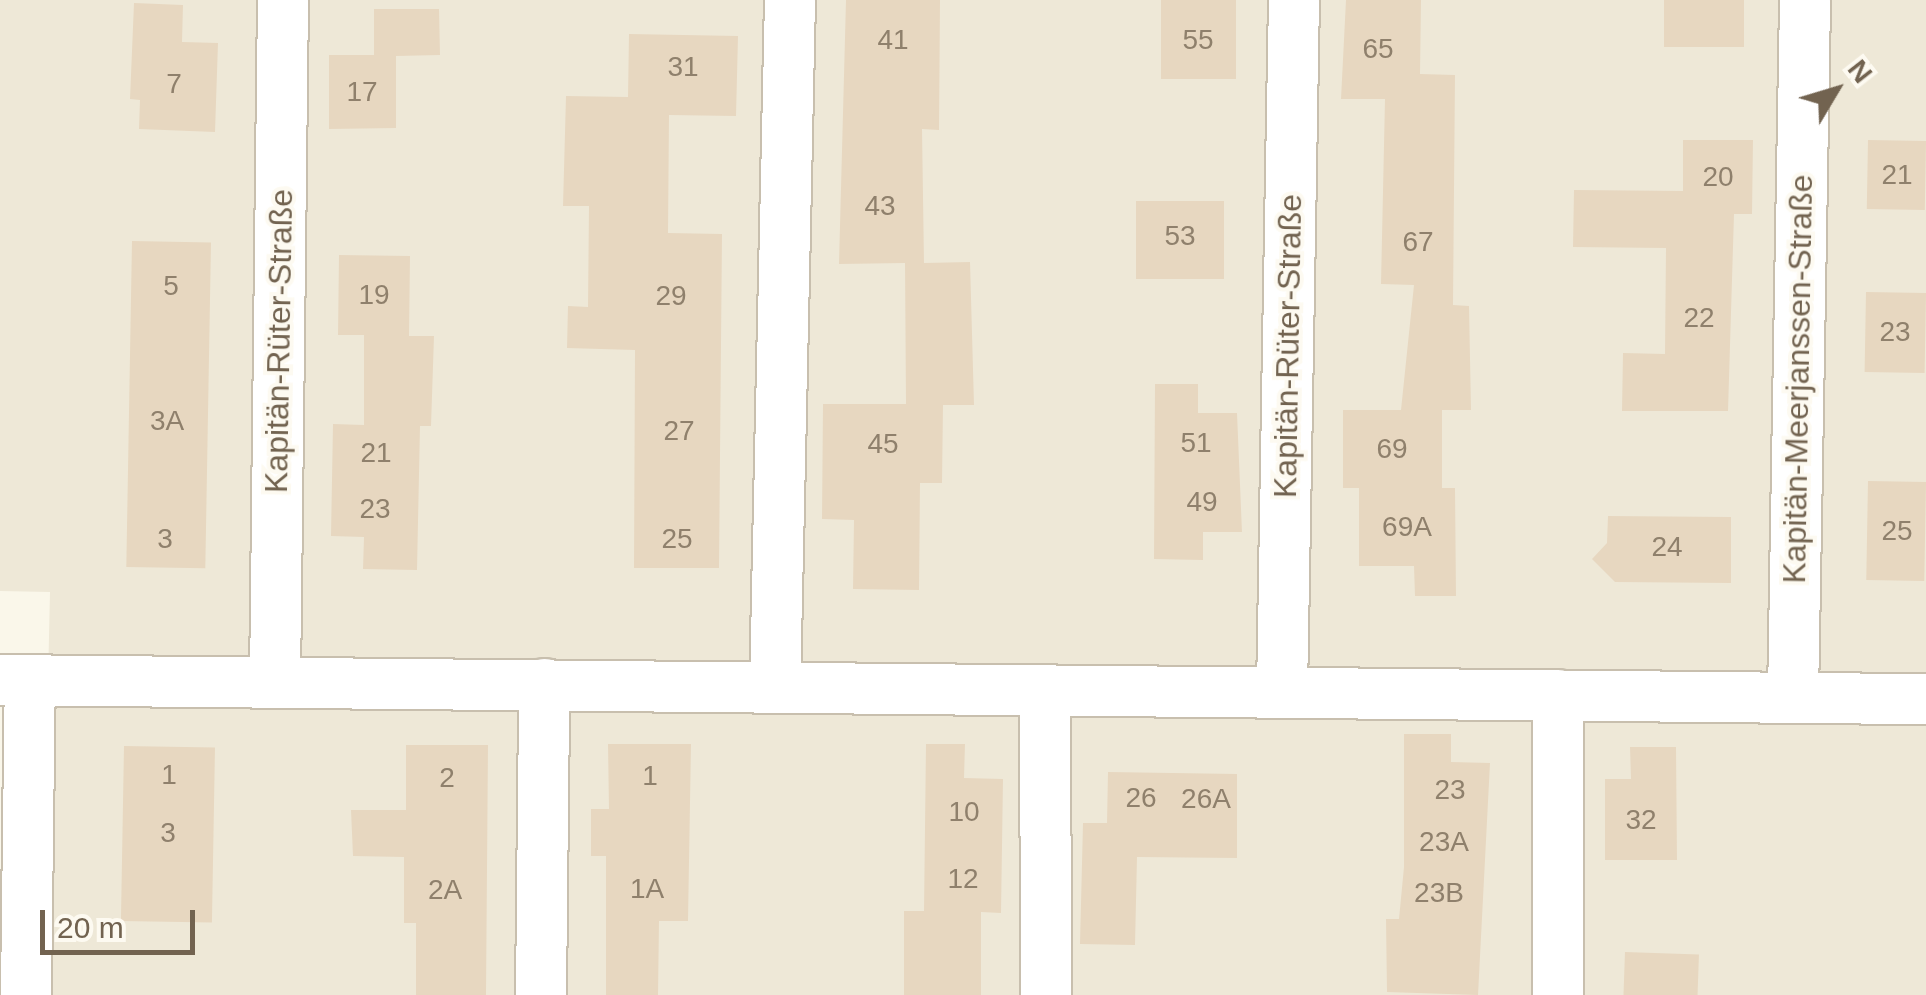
<!DOCTYPE html>
<html>
<head>
<meta charset="utf-8">
<style>
	body { margin:0 }
	#map { position:relative; width:1926px; height:995px; overflow:hidden; background:#faf7ea; font-family:Arial,sans-serif }
	div>[style] { position:absolute }
	.residential>* { inset:0; background:#eee8d7 }
	.building>* { inset:0; background:#e7d7c0; transform-origin:0 0 }
	.roads { filter:drop-shadow(2px 0 #c8bfae) drop-shadow(-2px 0 #c8bfae) drop-shadow(0 2px #c8bfae) drop-shadow(0 -2px #c8bfae) }
	.minor>* { height:50px; margin:-25px; padding:0 25px; transform-origin:25px; border-radius:25px; background:#fff }
	span { translate:-50% -50%; white-space:nowrap; text-align:center; line-height:1.15; -webkit-text-stroke:8px #fdfaf1; paint-order:stroke }
	.number-label { font-size:28px; color:#8f806c }
	.number-label span { -webkit-text-stroke-width:0 }
	.street-label { font-size:32px; color:#726350 }
	.north { position:absolute; left:1786px; top:40px; width:100px; height:100px; -webkit-text-stroke:8px #fdfaf1; paint-order:stroke; rotate:52deg; font-size:28px; font-weight:700; line-height:40px; text-align:center; color:#726350 }
	.north::after { content:''; display:block; margin:auto; width:35px; height:45px; background:#726350; clip-path:polygon(50% 0,100% 100%,50% 72%,0 100%) }
	.scale { position:absolute; left:40px; top:910px; width:155px; height:45px; box-sizing:border-box; border:5px solid #726350; border-top:0; padding-left:12px; font-size:30px; line-height:35px; white-space:nowrap; color:#726350; -webkit-text-stroke:8px #fdfaf1; paint-order:stroke }
</style>
</head>
<body>
<div id="map">
	<div class="residential">
		<div style="clip-path:polygon(0 0,1926px 0,1926px 995px,41px 995px,50px 592px,0 591px)"></div>
	</div>
	<div class="building">
		<div style="clip-path:polygon(846px 0,940px 0,939px 130px,922px 129px,924px 263px,970px 262px,974px 405px,943px 405px,942px 483px,920px 483px,919px 590px,853px 589px,854px 520px,822px 519px,823px 404px,906px 404px,905px 263px,839px 264px)"></div>
		<div style="left:1161px;top:0;width:75px;height:79px"></div>
		<div style="clip-path:polygon(1346px 0,1421px 0,1420px 74px,1455px 75px,1453px 305px,1469px 306px,1471px 410px,1442px 410px,1442px 488px,1455px 488px,1456px 596px,1415px 596px,1414px 566px,1359px 566px,1359px 488px,1343px 488px,1343px 410px,1401px 410px,1414px 285px,1381px 284px,1385px 99px,1341px 99px)"></div>
		<div style="left:1664px;top:0;width:80px;height:47px"></div>
		<div style="clip-path:polygon(134px 3px,183px 5px,182px 42px,218px 43px,215px 132px,139px 129px,140px 100px,130px 99px)"></div>
		<div style="clip-path:polygon(374px 9px,439px 9px,440px 55px,396px 56px,396px 128px,329px 129px,329px 55px,374px 55px)"></div>
		<div style="clip-path:polygon(629px 34px,738px 36px,736px 116px,669px 115px,668px 233px,722px 234px,719px 568px,634px 568px,635px 350px,567px 348px,568px 306px,588px 307px,589px 206px,563px 206px,566px 96px,628px 97px)"></div>
		<div style="clip-path:polygon(1683px 140px,1753px 140px,1752px 214px,1734px 214px,1728px 411px,1622px 411px,1623px 353px,1665px 354px,1666px 248px,1573px 247px,1574px 190px,1683px 191px)"></div>
		<div style="left:1868px;top:140px;width:58px;height:69px;rotate:1deg"></div>
		<div style="left:1136px;top:201px;width:88px;height:78px"></div>
		<div style="left:132px;top:241px;width:79px;height:326px;rotate:1deg"></div>
		<div style="clip-path:polygon(339px 255px,410px 256px,409px 336px,434px 336px,431px 426px,420px 426px,417px 570px,363px 569px,364px 537px,331px 536px,333px 424px,364px 425px,364px 335px,338px 335px)"></div>
		<div style="left:1866px;top:292px;width:60px;height:80px;rotate:1deg"></div>
		<div style="clip-path:polygon(1155px 384px,1198px 384px,1198px 413px,1237px 413px,1242px 532px,1203px 532px,1203px 560px,1154px 559px)"></div>
		<div style="left:1868px;top:481px;width:58px;height:99px;rotate:1deg"></div>
		<div style="clip-path:polygon(1608px 516px,1731px 517px,1731px 583px,1615px 582px,1592px 559px,1607px 543px)"></div>
		<div style="clip-path:polygon(1404px 734px,1451px 734px,1451px 762px,1490px 763px,1478px 995px,1387px 992px,1386px 919px,1399px 919px,1404px 867px)"></div>
		<div style="clip-path:polygon(608px 744px,691px 744px,688px 921px,659px 921px,658px 995px,606px 995px,606px 856px,591px 856px,591px 809px,609px 809px)"></div>
		<div style="clip-path:polygon(926px 744px,965px 744px,964px 778px,1003px 779px,1001px 913px,981px 912px,981px 995px,904px 995px,904px 911px,924px 911px)"></div>
		<div style="clip-path:polygon(406px 745px,488px 745px,486px 995px,416px 995px,416px 923px,404px 923px,404px 857px,353px 856px,351px 810px,406px 810px)"></div>
		<div style="left:124px;top:746px;width:91px;height:175px;rotate:1deg"></div>
		<div style="clip-path:polygon(1630px 747px,1676px 747px,1677px 860px,1605px 860px,1605px 779px,1631px 779px)"></div>
		<div style="clip-path:polygon(1108px 772px,1237px 774px,1237px 858px,1137px 857px,1135px 945px,1080px 944px,1083px 823px,1107px 823px)"></div>
		<div style="left:1625px;top:952px;width:74px;height:43px;rotate:2deg"></div>
	</div>
	<div class="roads">
		<div class="minor">
			<div style="left:0;top:680px;width:1926px;rotate:0.57deg"></div>
			<div style="left:275px;top:682px;width:682px;rotate:-89.33deg"></div>
			<div style="left:775px;top:687px;width:687px;rotate:-88.75deg"></div>
			<div style="left:1045px;top:690px;width:305px;rotate:89.8deg"></div>
			<div style="left:1282px;top:692px;width:692px;rotate:-89.01deg"></div>
			<div style="left:1793px;top:697px;width:697px;rotate:-89.01deg"></div>
			<div style="left:26px;top:995px;width:315px;rotate:-89.3deg"></div>
			<div style="left:541px;top:995px;width:311px;rotate:-89.4deg"></div>
			<div style="left:1558px;top:995px;width:300px;rotate:-90deg"></div>
		</div>
	</div>
	<div class="number-label">
		<span style="left:893px;top:40px">41</span>
		<span style="left:1198px;top:40px">55</span>
		<span style="left:1378px;top:49px">65</span>
		<span style="left:683px;top:67px">31</span>
		<span style="left:174px;top:84px">7</span>
		<span style="left:362px;top:92px">17</span>
		<span style="left:1897px;top:175px">21</span>
		<span style="left:1718px;top:177px">20</span>
		<span style="left:880px;top:206px">43</span>
		<span style="left:1180px;top:236px">53</span>
		<span style="left:1418px;top:242px">67</span>
		<span style="left:171px;top:286px">5</span>
		<span style="left:374px;top:295px">19</span>
		<span style="left:671px;top:296px">29</span>
		<span style="left:1699px;top:318px">22</span>
		<span style="left:1895px;top:332px">23</span>
		<span style="left:167px;top:421px">3A</span>
		<span style="left:679px;top:431px">27</span>
		<span style="left:1196px;top:443px">51</span>
		<span style="left:883px;top:444px">45</span>
		<span style="left:1392px;top:449px">69</span>
		<span style="left:376px;top:453px">21</span>
		<span style="left:1202px;top:502px">49</span>
		<span style="left:375px;top:509px">23</span>
		<span style="left:1407px;top:527px">69A</span>
		<span style="left:1897px;top:531px">25</span>
		<span style="left:165px;top:539px">3</span>
		<span style="left:677px;top:539px">25</span>
		<span style="left:1667px;top:547px">24</span>
		<span style="left:169px;top:775px">1</span>
		<span style="left:650px;top:776px">1</span>
		<span style="left:447px;top:778px">2</span>
		<span style="left:1450px;top:790px">23</span>
		<span style="left:1141px;top:798px">26</span>
		<span style="left:1206px;top:799px">26A</span>
		<span style="left:964px;top:812px">10</span>
		<span style="left:1641px;top:820px">32</span>
		<span style="left:168px;top:833px">3</span>
		<span style="left:1444px;top:842px">23A</span>
		<span style="left:963px;top:879px">12</span>
		<span style="left:647px;top:889px">1A</span>
		<span style="left:445px;top:890px">2A</span>
		<span style="left:1439px;top:893px">23B</span>
	</div>
	<div class="street-label">
		<span style="left:279px;top:341px;rotate:-89deg">Kapitän-Rüter-Straße</span>
		<span style="left:1288px;top:346px;rotate:-89deg">Kapitän-Rüter-Straße</span>
		<span style="left:1798px;top:379px;rotate:-89deg">Kapitän-Meerjanssen-Straße</span>
	</div>
	<div class="north">N</div>
	<div class="scale">20 m</div>
</div>
</body>
</html>
